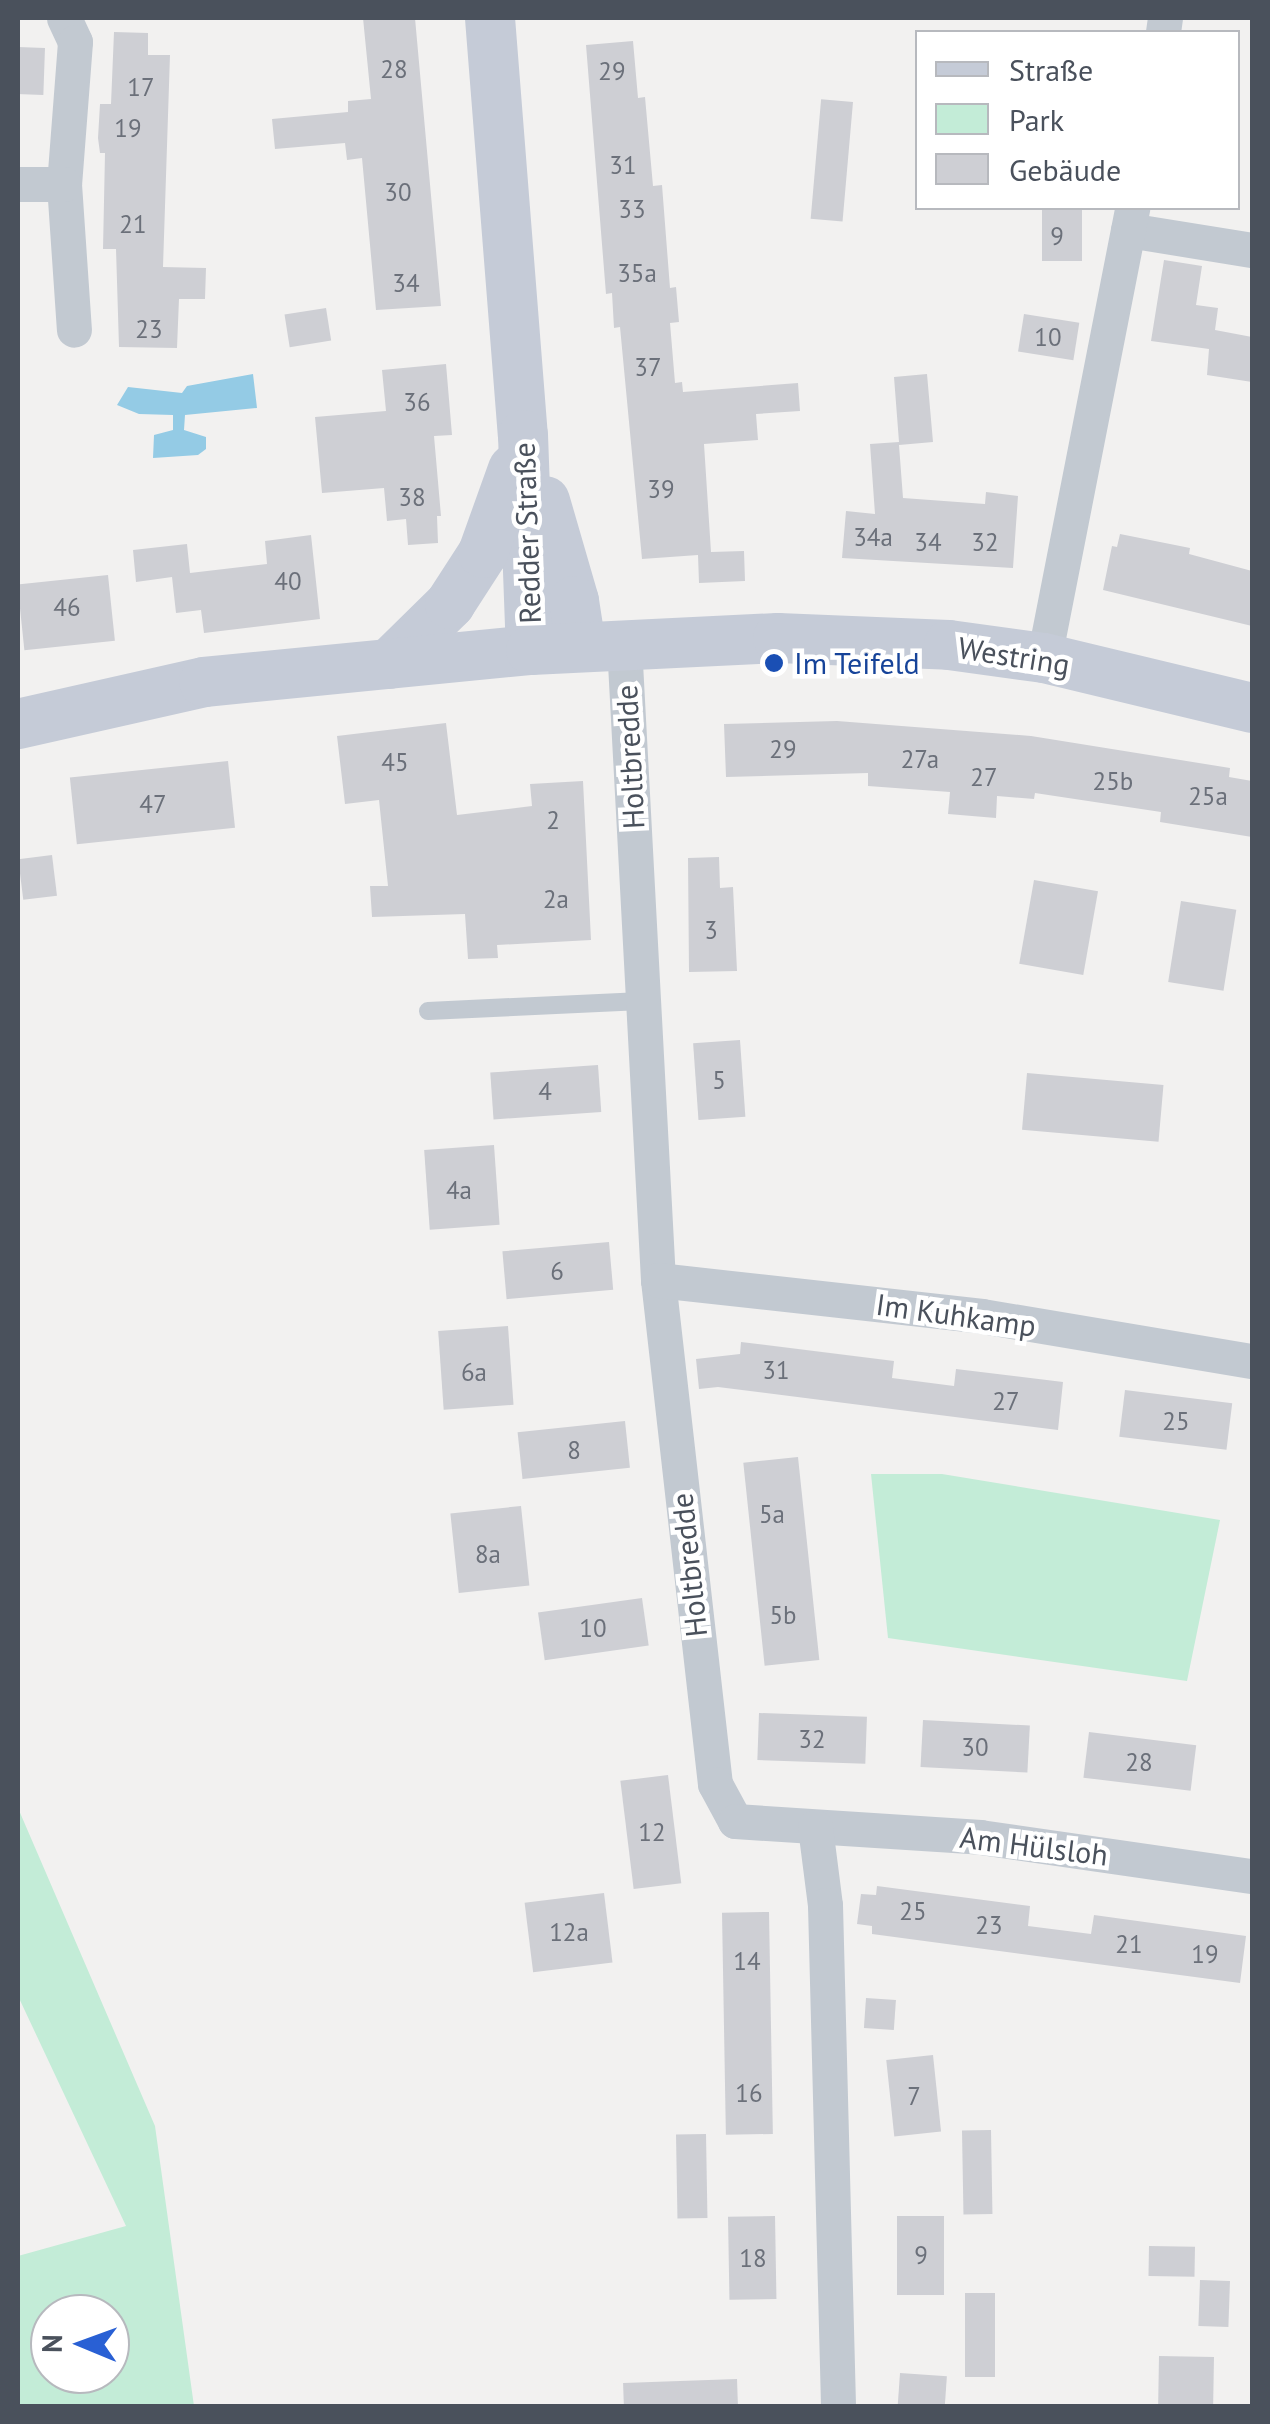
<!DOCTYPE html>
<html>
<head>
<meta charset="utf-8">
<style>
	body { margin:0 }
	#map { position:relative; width:1270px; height:2424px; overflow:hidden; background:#f2f1f0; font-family:"PT Sans",sans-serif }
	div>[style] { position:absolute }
	.green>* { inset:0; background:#c3ecd7 }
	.water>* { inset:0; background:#94cbe5 }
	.building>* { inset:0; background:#cecfd4; transform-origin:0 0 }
	.lane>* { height:18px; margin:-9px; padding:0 9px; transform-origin:9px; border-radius:9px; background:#c2c9d1 }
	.street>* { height:35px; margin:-17.5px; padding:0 17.5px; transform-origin:17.5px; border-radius:17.5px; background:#c2c9d1 }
	.secondary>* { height:50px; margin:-25px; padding:0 25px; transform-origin:25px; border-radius:25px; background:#c5cbd7 }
	.dots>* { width:28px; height:28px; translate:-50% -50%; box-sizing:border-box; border:5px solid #fff; border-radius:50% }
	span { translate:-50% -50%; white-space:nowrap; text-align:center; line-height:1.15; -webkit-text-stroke:9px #fff; paint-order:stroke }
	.number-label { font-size:25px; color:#6b707a }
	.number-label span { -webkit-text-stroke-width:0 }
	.street-label { font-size:30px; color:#4a515c }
	.transit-label { font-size:30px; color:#164399 }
	.left { translate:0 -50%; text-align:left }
	.frame { position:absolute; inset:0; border:20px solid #4a515c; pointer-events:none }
	.legend { position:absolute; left:915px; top:30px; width:325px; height:180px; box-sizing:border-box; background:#fff; border:2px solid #b7b9be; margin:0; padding:12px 18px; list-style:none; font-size:30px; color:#4a515c }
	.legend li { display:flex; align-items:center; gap:20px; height:50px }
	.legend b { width:50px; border:2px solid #b7b9be }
	.north { position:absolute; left:30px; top:2294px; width:100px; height:100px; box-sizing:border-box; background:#fff; border:2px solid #b7b9be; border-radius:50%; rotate:271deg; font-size:28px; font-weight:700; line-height:40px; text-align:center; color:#4a515c }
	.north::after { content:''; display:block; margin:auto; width:35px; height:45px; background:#2960d4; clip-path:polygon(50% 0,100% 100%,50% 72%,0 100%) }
</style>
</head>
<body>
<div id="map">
	<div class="green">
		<div style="clip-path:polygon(871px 1474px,942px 1474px,1220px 1520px,1187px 1681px,888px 1638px)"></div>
		<div style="clip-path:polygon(evenodd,18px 1808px,155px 2126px,194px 2406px,18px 2406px,18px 2256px,126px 2226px,18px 1996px,18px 1808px,50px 2314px,110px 2314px,110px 2374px,50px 2374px,50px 2314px)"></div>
	</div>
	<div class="water">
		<div style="clip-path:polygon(253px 374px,257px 408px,185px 415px,184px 430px,206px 437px,206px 449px,198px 455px,153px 458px,154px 435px,173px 430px,173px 415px,139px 414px,117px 405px,128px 387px,182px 393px,187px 386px)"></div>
	</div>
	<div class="building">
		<div style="clip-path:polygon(363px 18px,415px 18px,441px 306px,376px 310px,362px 158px,347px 160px,345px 143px,275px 149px,272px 119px,348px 112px,348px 101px,371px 99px)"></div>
		<div style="clip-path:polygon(114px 32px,148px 33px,148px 55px,170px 55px,163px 267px,206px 268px,205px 299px,179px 299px,177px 348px,119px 347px,116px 249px,103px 249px,105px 153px,100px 153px,98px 138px,100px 104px,111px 104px)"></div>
		<div style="clip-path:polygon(633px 41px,638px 98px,645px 97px,653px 186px,662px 185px,670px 288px,676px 287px,679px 322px,670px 323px,675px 383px,682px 382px,683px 392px,798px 383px,800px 411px,756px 414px,758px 440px,704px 444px,711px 552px,744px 551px,745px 581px,699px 583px,698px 555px,642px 559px,620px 327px,614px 328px,612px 293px,606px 294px,586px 45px)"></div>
		<div style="left:18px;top:47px;width:27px;height:47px;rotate:2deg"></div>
		<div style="left:853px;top:102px;width:120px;height:32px;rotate:95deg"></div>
		<div style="left:1042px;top:208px;width:40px;height:53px"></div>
		<div style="clip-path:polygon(1164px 260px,1202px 266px,1196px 305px,1218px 308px,1215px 330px,1252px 337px,1252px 382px,1207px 375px,1209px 349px,1151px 341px)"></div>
		<div style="left:326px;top:308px;width:33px;height:42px;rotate:81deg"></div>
		<div style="left:1024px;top:314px;width:56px;height:38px;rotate:9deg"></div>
		<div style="clip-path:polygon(446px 364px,452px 435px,434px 436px,441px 516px,437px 516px,438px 543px,408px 545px,406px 519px,387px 521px,384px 488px,322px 493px,315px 417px,386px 411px,382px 370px)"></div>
		<div style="clip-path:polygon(927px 374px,933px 442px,899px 445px,903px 498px,985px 504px,986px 492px,1018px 496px,1013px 568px,842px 558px,846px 511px,875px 514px,870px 444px,899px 442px,894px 377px)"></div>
		<div style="clip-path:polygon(1120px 534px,1190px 548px,1189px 554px,1252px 571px,1252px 626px,1103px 590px,1112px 546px,1117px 547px)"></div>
		<div style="clip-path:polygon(311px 535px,320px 619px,204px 633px,201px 610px,176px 613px,172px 577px,136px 582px,133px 550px,187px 544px,190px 573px,267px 564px,265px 541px)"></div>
		<div style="left:108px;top:575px;width:66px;height:91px;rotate:84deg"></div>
		<div style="clip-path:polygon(837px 721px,1031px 736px,1230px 768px,1229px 777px,1252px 781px,1252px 837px,1160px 822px,1161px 812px,1035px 793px,1034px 799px,997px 796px,996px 818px,948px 814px,950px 792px,868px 786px,868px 773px,726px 777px,724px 724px)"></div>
		<div style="clip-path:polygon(446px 723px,457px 815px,532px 806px,530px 784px,583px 781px,591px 940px,497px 945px,498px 958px,468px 959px,465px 914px,372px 917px,370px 886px,388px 886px,379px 800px,345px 804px,337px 736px)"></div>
		<div style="left:228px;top:761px;width:67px;height:159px;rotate:84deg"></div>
		<div style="left:52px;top:855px;width:41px;height:34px;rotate:83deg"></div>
		<div style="clip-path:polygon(719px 857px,720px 888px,733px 887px,737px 971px,689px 972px,688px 858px)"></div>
		<div style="left:1034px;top:880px;width:65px;height:85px;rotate:10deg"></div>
		<div style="left:1181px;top:901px;width:56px;height:82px;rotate:9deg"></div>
		<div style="left:740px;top:1040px;width:77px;height:47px;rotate:86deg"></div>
		<div style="left:598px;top:1065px;width:47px;height:108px;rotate:86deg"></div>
		<div style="left:1027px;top:1073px;width:137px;height:57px;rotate:5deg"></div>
		<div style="left:494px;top:1145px;width:80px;height:70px;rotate:86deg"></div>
		<div style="left:609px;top:1242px;width:48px;height:107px;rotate:85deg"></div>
		<div style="left:508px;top:1326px;width:79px;height:70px;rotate:86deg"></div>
		<div style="clip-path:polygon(741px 1342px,894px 1361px,892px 1378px,954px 1386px,956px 1369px,1063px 1382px,1058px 1430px,718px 1387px,699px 1389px,696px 1359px,740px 1354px)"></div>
		<div style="left:1125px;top:1390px;width:108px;height:47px;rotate:7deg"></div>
		<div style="left:625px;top:1421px;width:47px;height:108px;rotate:84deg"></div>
		<div style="left:798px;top:1457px;width:204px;height:55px;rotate:84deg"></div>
		<div style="left:521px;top:1506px;width:80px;height:71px;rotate:84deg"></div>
		<div style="left:642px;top:1598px;width:48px;height:105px;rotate:82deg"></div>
		<div style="left:759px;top:1713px;width:108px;height:47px;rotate:2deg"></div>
		<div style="left:923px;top:1720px;width:107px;height:47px;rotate:3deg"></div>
		<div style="left:1089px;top:1732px;width:108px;height:46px;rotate:7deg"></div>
		<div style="left:668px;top:1775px;width:109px;height:48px;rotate:83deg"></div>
		<div style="clip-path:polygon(877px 1886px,1030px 1906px,1028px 1926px,1091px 1934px,1094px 1915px,1246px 1936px,1240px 1983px,872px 1934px,872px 1926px,857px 1924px,861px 1894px,876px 1895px)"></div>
		<div style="left:604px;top:1893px;width:70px;height:80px;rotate:83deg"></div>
		<div style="left:769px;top:1912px;width:222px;height:47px;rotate:89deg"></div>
		<div style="left:866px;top:1998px;width:30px;height:30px;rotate:4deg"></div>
		<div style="left:933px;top:2055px;width:77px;height:47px;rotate:84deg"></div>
		<div style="left:991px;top:2130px;width:84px;height:29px;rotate:89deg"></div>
		<div style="left:706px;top:2134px;width:84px;height:30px;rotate:89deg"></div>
		<div style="left:775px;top:2216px;width:83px;height:47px;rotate:89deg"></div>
		<div style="left:897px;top:2216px;width:47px;height:79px"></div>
		<div style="left:1149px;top:2246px;width:46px;height:30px;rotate:1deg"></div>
		<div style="left:1200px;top:2280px;width:30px;height:46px;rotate:2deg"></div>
		<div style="left:965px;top:2293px;width:30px;height:84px"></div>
		<div style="left:1159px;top:2356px;width:55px;height:50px;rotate:1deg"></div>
		<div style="left:900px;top:2373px;width:47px;height:33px;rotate:4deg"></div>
		<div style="left:737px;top:2379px;width:27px;height:114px;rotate:88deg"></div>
	</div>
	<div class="lane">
		<div style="left:428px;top:1011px;width:214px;rotate:-2.7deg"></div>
	</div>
	<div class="street">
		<div style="left:64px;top:18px;width:26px;rotate:65deg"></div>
		<div style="left:75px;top:42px;width:142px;rotate:94.4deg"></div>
		<div style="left:64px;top:184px;width:146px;rotate:86.1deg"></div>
		<div style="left:1163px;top:32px;width:14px;rotate:-82deg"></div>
		<div style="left:18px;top:184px;width:46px"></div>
		<div style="left:1128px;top:230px;width:126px;rotate:9.2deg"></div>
		<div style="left:624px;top:644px;width:637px;rotate:86.94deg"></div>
		<div style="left:658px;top:1280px;width:507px;rotate:83.55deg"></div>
		<div style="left:715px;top:1784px;width:42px;rotate:61.6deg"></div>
		<div style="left:735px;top:1821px;width:246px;rotate:3.7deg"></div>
		<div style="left:980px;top:1837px;width:275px;rotate:8.2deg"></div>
		<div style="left:1044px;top:658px;width:459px;rotate:-78.9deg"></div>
		<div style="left:658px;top:1280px;width:326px;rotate:6.3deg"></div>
		<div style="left:982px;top:1316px;width:274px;rotate:9.5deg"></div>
		<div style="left:815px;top:1827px;width:79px;rotate:82.7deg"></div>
		<div style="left:825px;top:1905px;width:501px;rotate:88.51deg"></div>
	</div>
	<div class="secondary">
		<div style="left:490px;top:18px;width:418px;rotate:85.5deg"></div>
		<div style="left:523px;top:435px;width:215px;rotate:87.9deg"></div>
		<div style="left:545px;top:501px;width:104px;rotate:73.8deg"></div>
		<div style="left:574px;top:601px;width:46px;rotate:81.2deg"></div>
		<div style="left:389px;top:664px;width:86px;rotate:-44.5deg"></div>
		<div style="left:450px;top:604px;width:61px;rotate:-57.1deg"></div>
		<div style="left:483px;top:553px;width:89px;rotate:-70.3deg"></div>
		<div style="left:18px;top:724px;width:191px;rotate:-12.7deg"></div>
		<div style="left:204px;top:682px;width:329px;rotate:-5.6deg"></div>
		<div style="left:531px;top:650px;width:247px;rotate:-2.8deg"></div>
		<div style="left:778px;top:638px;width:171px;rotate:2.3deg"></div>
		<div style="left:949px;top:645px;width:96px;rotate:7.8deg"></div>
		<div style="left:1044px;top:658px;width:214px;rotate:13.5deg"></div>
	</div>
	<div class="dots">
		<div style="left:774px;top:663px;background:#1a4fb4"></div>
	</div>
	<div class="number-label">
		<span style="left:394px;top:69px">28</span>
		<span style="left:612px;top:71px">29</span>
		<span style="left:141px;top:87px">17</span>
		<span style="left:128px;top:128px">19</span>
		<span style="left:623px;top:165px">31</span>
		<span style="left:398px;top:192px">30</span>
		<span style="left:632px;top:209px">33</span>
		<span style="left:133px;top:224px">21</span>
		<span style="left:1057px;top:236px">9</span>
		<span style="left:637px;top:273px">35a</span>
		<span style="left:406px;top:283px">34</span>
		<span style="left:149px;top:329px">23</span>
		<span style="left:1048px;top:337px">10</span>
		<span style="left:648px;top:367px">37</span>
		<span style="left:417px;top:402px">36</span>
		<span style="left:661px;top:489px">39</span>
		<span style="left:412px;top:497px">38</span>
		<span style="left:873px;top:537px">34a</span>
		<span style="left:928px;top:542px">34</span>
		<span style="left:985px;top:542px">32</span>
		<span style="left:288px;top:581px">40</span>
		<span style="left:67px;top:607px">46</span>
		<span style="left:783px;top:749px">29</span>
		<span style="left:920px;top:759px">27a</span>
		<span style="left:395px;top:762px">45</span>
		<span style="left:984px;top:777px">27</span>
		<span style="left:1113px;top:781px">25b</span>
		<span style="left:1208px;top:796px">25a</span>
		<span style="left:153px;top:804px">47</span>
		<span style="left:553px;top:820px">2</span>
		<span style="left:556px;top:899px">2a</span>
		<span style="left:711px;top:930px">3</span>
		<span style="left:719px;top:1080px">5</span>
		<span style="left:545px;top:1091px">4</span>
		<span style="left:459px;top:1190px">4a</span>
		<span style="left:557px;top:1271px">6</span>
		<span style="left:776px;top:1370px">31</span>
		<span style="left:474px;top:1372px">6a</span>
		<span style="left:1006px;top:1401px">27</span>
		<span style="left:1176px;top:1421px">25</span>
		<span style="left:574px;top:1450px">8</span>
		<span style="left:772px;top:1514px">5a</span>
		<span style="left:488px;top:1554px">8a</span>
		<span style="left:783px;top:1615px">5b</span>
		<span style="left:593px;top:1628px">10</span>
		<span style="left:812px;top:1739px">32</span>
		<span style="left:975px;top:1747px">30</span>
		<span style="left:1139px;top:1762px">28</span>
		<span style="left:652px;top:1832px">12</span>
		<span style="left:913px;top:1911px">25</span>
		<span style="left:989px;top:1925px">23</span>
		<span style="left:569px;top:1932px">12a</span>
		<span style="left:1129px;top:1944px">21</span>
		<span style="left:1205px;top:1954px">19</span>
		<span style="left:747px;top:1961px">14</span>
		<span style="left:749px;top:2093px">16</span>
		<span style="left:914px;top:2096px">7</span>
		<span style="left:921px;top:2255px">9</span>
		<span style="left:753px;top:2258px">18</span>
	</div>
	<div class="street-label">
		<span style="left:527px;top:533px;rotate:-92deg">Redder Straße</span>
		<span style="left:1014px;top:656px;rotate:9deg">Westring</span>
		<span style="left:630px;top:757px;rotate:-93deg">Holtbredde</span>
		<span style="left:956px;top:1315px;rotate:8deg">Im Kuhkamp</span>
		<span style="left:689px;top:1565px;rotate:-96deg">Holtbredde</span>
		<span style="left:1034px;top:1846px;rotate:7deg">Am Hülsloh</span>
	</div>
	<div class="transit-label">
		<span class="left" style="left:794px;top:663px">Im Teifeld</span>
	</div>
	<div class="frame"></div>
	<ul class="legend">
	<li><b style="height:12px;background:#c5cbd7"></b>Straße</li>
	<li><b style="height:28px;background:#c3ecd7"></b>Park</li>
	<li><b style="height:28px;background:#cecfd4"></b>Gebäude</li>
	</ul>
	<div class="north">N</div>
</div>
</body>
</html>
